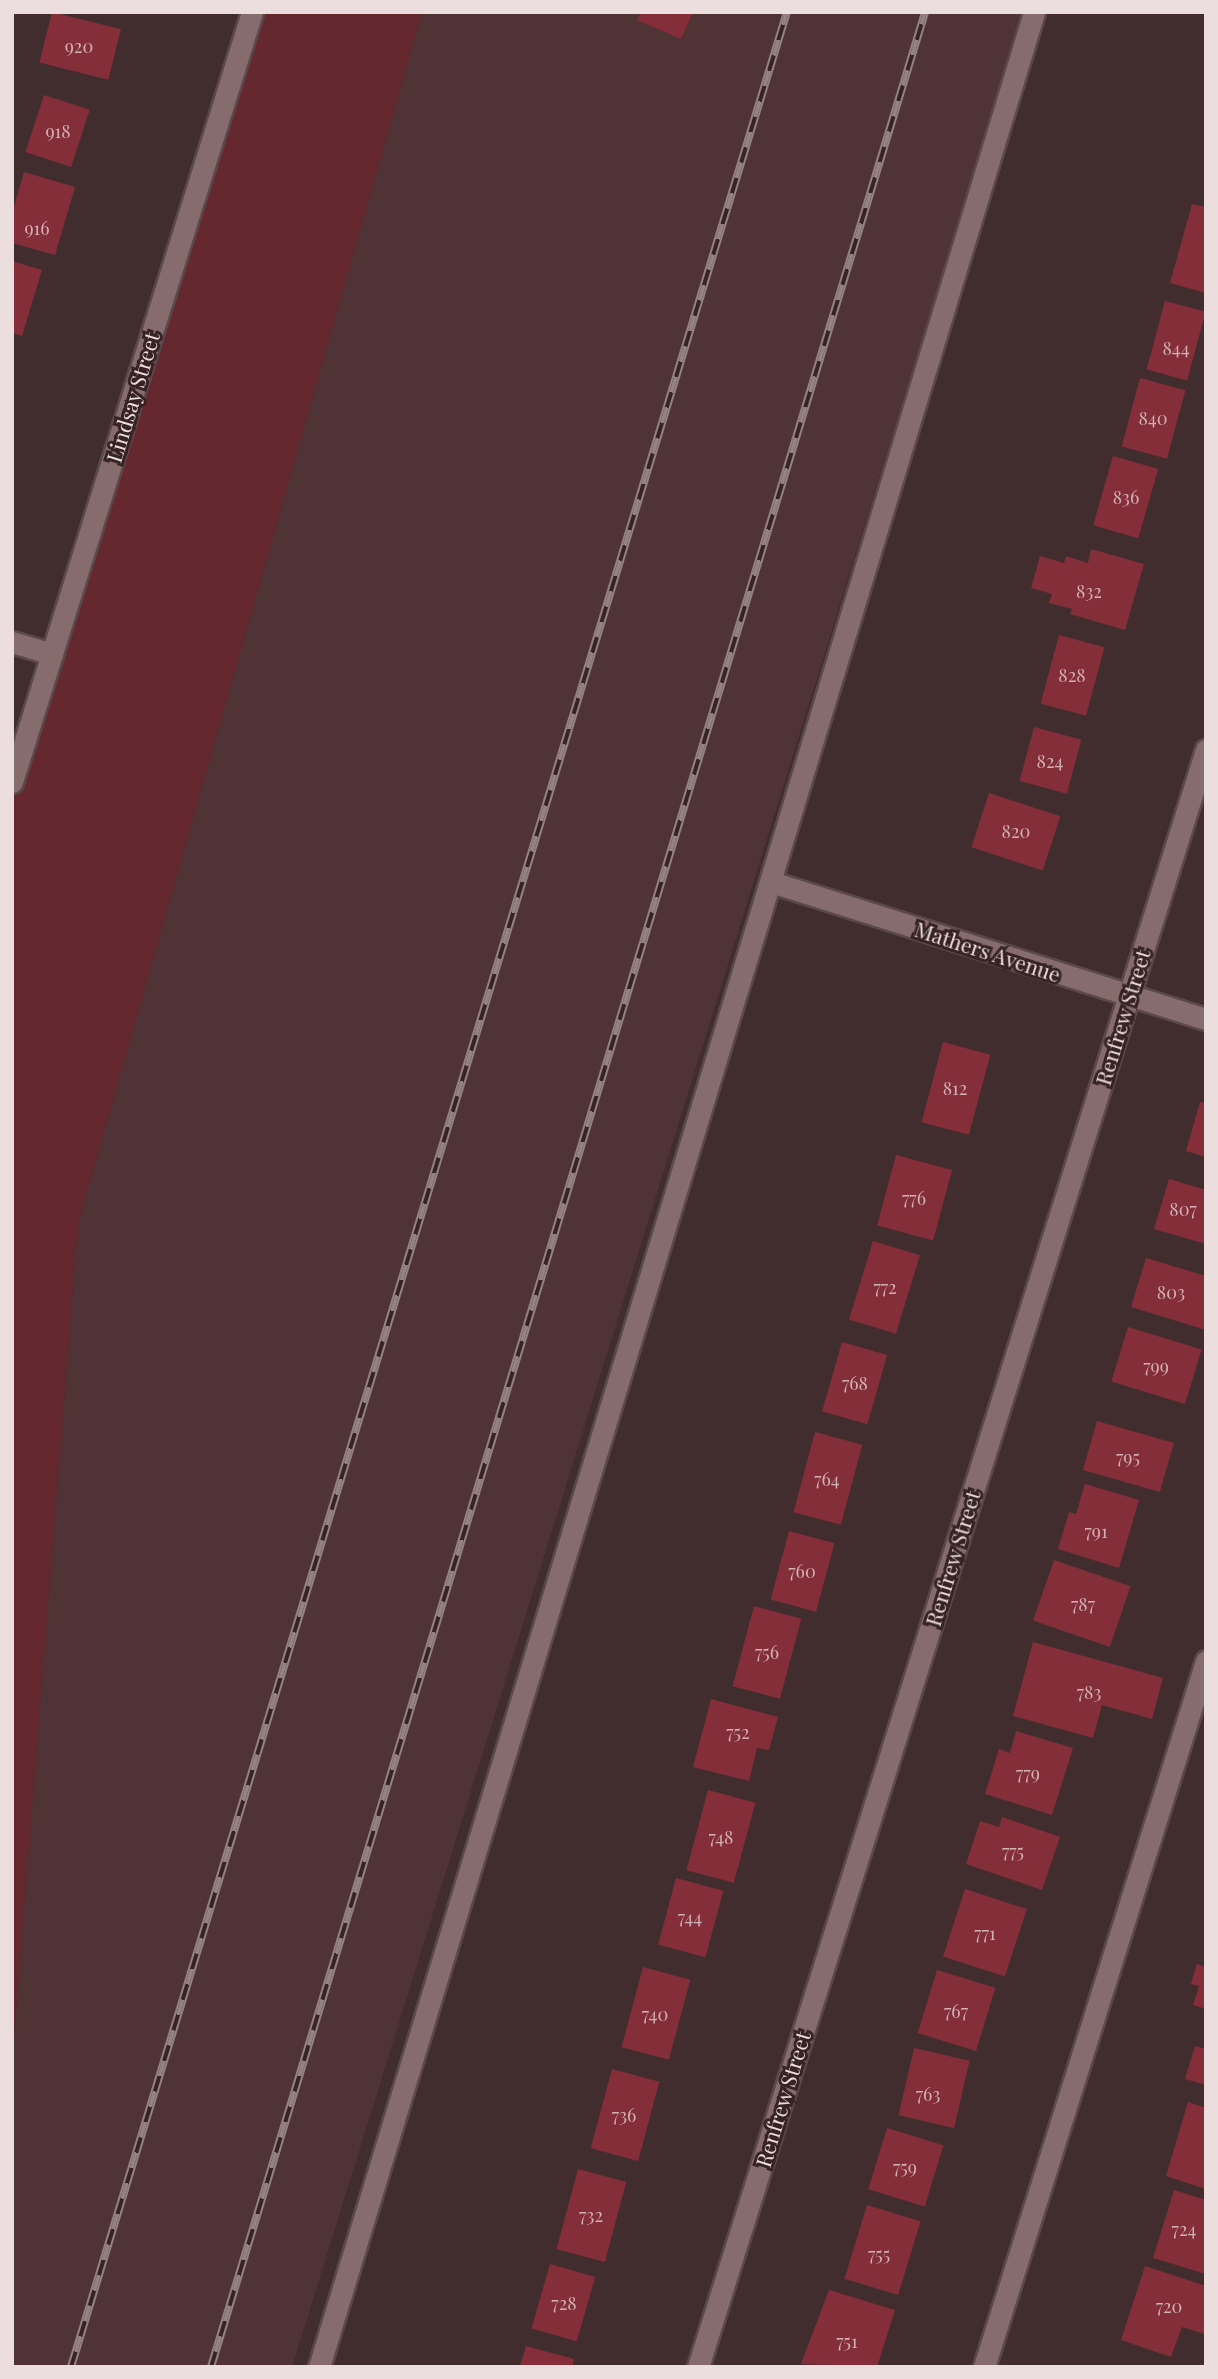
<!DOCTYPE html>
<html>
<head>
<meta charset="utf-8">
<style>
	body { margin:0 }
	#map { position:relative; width:1218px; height:2379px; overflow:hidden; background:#422d2e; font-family:"Playfair Display",serif }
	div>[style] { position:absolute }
	.built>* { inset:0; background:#503334 }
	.green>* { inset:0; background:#66282f }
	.building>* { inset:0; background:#842e39; transform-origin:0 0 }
	.roads { filter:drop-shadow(2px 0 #5b494a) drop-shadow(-2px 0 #5b494a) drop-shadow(0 2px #5b494a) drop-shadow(0 -2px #5b494a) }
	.minor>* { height:21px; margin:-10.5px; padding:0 10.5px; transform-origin:10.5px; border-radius:10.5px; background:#866c6d }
	.rail>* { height:8px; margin-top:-4px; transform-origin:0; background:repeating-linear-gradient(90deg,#382324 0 16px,#948283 0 32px); box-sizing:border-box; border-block:2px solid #948283 }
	span { translate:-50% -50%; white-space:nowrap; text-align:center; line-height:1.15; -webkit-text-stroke:6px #382324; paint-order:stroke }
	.number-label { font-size:18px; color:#d2b1b5 }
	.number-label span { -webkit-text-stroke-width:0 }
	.street-label { font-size:21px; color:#ecddde }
	.frame { position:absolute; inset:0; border:14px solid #ecddde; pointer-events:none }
</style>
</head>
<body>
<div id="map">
	<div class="built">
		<div style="clip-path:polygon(422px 12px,1024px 12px,292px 2367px,12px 2367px,12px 2062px,78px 1223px)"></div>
	</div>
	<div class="green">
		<div style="clip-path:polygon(263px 12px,422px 12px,78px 1223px,12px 2062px,12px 782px)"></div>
	</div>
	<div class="building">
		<div style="left:52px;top:12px;width:71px;height:52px;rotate:14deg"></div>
		<div style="clip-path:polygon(641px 12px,693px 12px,681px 39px,637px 20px)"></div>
		<div style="left:44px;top:95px;width:48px;height:60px;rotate:18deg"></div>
		<div style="clip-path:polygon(24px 172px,75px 187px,55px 255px,12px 243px,12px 213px)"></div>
		<div style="clip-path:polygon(1192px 204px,1206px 207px,1206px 293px,1170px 283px)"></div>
		<div style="clip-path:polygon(12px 261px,42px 270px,22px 336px,12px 333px)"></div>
		<div style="left:1165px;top:301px;width:42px;height:71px;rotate:15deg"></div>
		<div style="left:1140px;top:378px;width:47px;height:71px;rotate:15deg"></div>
		<div style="left:1113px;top:456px;width:47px;height:72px;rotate:16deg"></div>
		<div style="clip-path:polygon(1091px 549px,1144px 564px,1125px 630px,1070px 614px,1072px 609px,1049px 603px,1052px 594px,1031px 588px,1040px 556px,1064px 563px,1066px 556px,1088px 563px)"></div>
		<div style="left:1059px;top:635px;width:47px;height:71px;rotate:15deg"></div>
		<div style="left:1034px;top:727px;width:49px;height:56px;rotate:15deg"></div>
		<div style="left:989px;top:793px;width:75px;height:57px;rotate:18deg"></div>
		<div style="left:943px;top:1042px;width:49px;height:83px;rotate:15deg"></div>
		<div style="clip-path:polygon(1200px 1102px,1206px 1103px,1206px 1157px,1186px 1151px)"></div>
		<div style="left:896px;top:1155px;width:58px;height:73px;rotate:15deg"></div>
		<div style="clip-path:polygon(1169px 1179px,1206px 1190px,1206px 1244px,1154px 1229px)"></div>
		<div style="left:873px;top:1241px;width:49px;height:82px;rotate:17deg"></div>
		<div style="clip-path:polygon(1146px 1258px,1206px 1276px,1206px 1330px,1131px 1307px)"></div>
		<div style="left:1128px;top:1327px;width:77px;height:57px;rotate:17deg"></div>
		<div style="left:842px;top:1342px;width:47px;height:72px;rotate:16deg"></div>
		<div style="left:1097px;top:1421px;width:80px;height:51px;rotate:16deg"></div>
		<div style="left:815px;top:1432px;width:49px;height:83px;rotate:15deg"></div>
		<div style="clip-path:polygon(1085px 1484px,1139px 1500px,1119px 1568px,1058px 1549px,1069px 1512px,1076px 1514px)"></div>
		<div style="left:789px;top:1531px;width:47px;height:71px;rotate:15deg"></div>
		<div style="left:1054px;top:1560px;width:81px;height:64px;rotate:19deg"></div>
		<div style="left:754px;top:1606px;width:49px;height:83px;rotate:15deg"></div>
		<div style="clip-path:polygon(1033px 1642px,1163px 1678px,1152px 1719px,1102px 1705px,1093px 1738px,1013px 1716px)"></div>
		<div style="clip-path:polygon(711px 1699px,778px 1717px,769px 1750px,757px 1748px,749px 1781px,693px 1767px)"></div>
		<div style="clip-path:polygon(1016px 1731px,1073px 1748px,1052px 1815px,985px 1794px,999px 1749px,1010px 1753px)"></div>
		<div style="left:708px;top:1790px;width:49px;height:83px;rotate:15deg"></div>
		<div style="clip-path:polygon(1002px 1817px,1060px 1837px,1042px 1890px,966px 1864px,980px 1821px,999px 1827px)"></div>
		<div style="left:676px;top:1878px;width:49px;height:69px;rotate:15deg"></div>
		<div style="left:965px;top:1889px;width:65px;height:71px;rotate:18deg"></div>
		<div style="clip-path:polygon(1197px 1964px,1206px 1967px,1206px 2009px,1193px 2005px,1199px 1986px,1191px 1984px)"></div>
		<div style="left:643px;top:1967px;width:49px;height:83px;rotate:15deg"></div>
		<div style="left:937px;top:1970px;width:61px;height:66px;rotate:17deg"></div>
		<div style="clip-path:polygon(1195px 2046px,1206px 2049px,1206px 2085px,1185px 2079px)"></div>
		<div style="left:914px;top:2048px;width:57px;height:69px;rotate:13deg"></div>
		<div style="left:612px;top:2069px;width:49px;height:82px;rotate:15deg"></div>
		<div style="clip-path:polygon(1188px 2102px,1206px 2108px,1206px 2189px,1166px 2176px)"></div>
		<div style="left:887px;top:2128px;width:59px;height:64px;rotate:17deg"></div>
		<div style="left:578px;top:2169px;width:50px;height:83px;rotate:15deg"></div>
		<div style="clip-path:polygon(1174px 2190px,1206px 2200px,1206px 2274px,1153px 2258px)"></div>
		<div style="left:867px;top:2205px;width:56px;height:77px;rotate:17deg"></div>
		<div style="left:550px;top:2264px;width:47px;height:67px;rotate:16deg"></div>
		<div style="clip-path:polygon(1145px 2266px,1206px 2286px,1204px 2334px,1182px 2327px,1171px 2357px,1121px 2340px)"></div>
		<div style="clip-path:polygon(829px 2290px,895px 2310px,877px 2367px,801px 2364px)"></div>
		<div style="clip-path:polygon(526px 2346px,574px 2359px,572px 2367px,520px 2367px)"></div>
	</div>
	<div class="roads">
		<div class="minor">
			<div style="left:12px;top:642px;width:42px;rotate:16.7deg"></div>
			<div style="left:12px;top:782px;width:807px;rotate:-72.69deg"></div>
			<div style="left:771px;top:882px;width:456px;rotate:17.5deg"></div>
			<div style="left:319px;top:2367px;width:2461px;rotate:-73.11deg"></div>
			<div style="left:698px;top:2367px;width:1695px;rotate:-72.56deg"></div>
			<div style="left:984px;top:2367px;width:740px;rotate:-72.54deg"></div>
		</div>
	</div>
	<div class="rail">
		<div style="left:71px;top:2367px;width:2461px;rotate:-73.09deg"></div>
		<div style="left:211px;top:2367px;width:2461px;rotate:-73.13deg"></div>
	</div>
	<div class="number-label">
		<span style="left:79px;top:46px">920</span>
		<span style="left:58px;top:131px">918</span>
		<span style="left:37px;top:228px">916</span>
		<span style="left:1176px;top:348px">844</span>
		<span style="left:1153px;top:418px">840</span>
		<span style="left:1126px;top:497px">836</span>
		<span style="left:1089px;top:591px">832</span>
		<span style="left:1072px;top:675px">828</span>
		<span style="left:1050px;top:761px">824</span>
		<span style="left:1016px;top:831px">820</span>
		<span style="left:955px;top:1088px">812</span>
		<span style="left:914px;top:1198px">776</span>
		<span style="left:1183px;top:1209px">807</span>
		<span style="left:885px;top:1287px">772</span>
		<span style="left:1171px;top:1292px">803</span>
		<span style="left:1156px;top:1366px">799</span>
		<span style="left:855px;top:1383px">768</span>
		<span style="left:1128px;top:1457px">795</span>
		<span style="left:827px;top:1479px">764</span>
		<span style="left:1096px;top:1531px">791</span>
		<span style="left:802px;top:1571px">760</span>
		<span style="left:1083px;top:1604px">787</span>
		<span style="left:767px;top:1652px">756</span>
		<span style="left:1089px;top:1692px">783</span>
		<span style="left:738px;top:1732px">752</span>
		<span style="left:1028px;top:1773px">779</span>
		<span style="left:721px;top:1837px">748</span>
		<span style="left:1013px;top:1851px">775</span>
		<span style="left:690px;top:1917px">744</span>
		<span style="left:985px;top:1933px">771</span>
		<span style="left:956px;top:2011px">767</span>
		<span style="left:655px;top:2014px">740</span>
		<span style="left:928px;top:2094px">763</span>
		<span style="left:624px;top:2115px">736</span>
		<span style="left:905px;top:2167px">759</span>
		<span style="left:591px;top:2215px">732</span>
		<span style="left:1184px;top:2229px">724</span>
		<span style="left:879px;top:2254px">755</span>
		<span style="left:564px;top:2303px">728</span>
		<span style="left:1169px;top:2306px">720</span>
		<span style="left:847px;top:2341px">751</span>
	</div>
	<div class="street-label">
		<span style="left:132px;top:397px;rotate:-73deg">Lindsay Street</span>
		<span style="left:988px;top:951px;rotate:18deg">Mathers Avenue</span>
		<span style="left:1122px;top:1017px;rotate:-73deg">Renfrew Street</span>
		<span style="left:952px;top:1558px;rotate:-73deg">Renfrew Street</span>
		<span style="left:782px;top:2099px;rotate:-73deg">Renfrew Street</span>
	</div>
	<div class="frame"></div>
</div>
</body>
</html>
